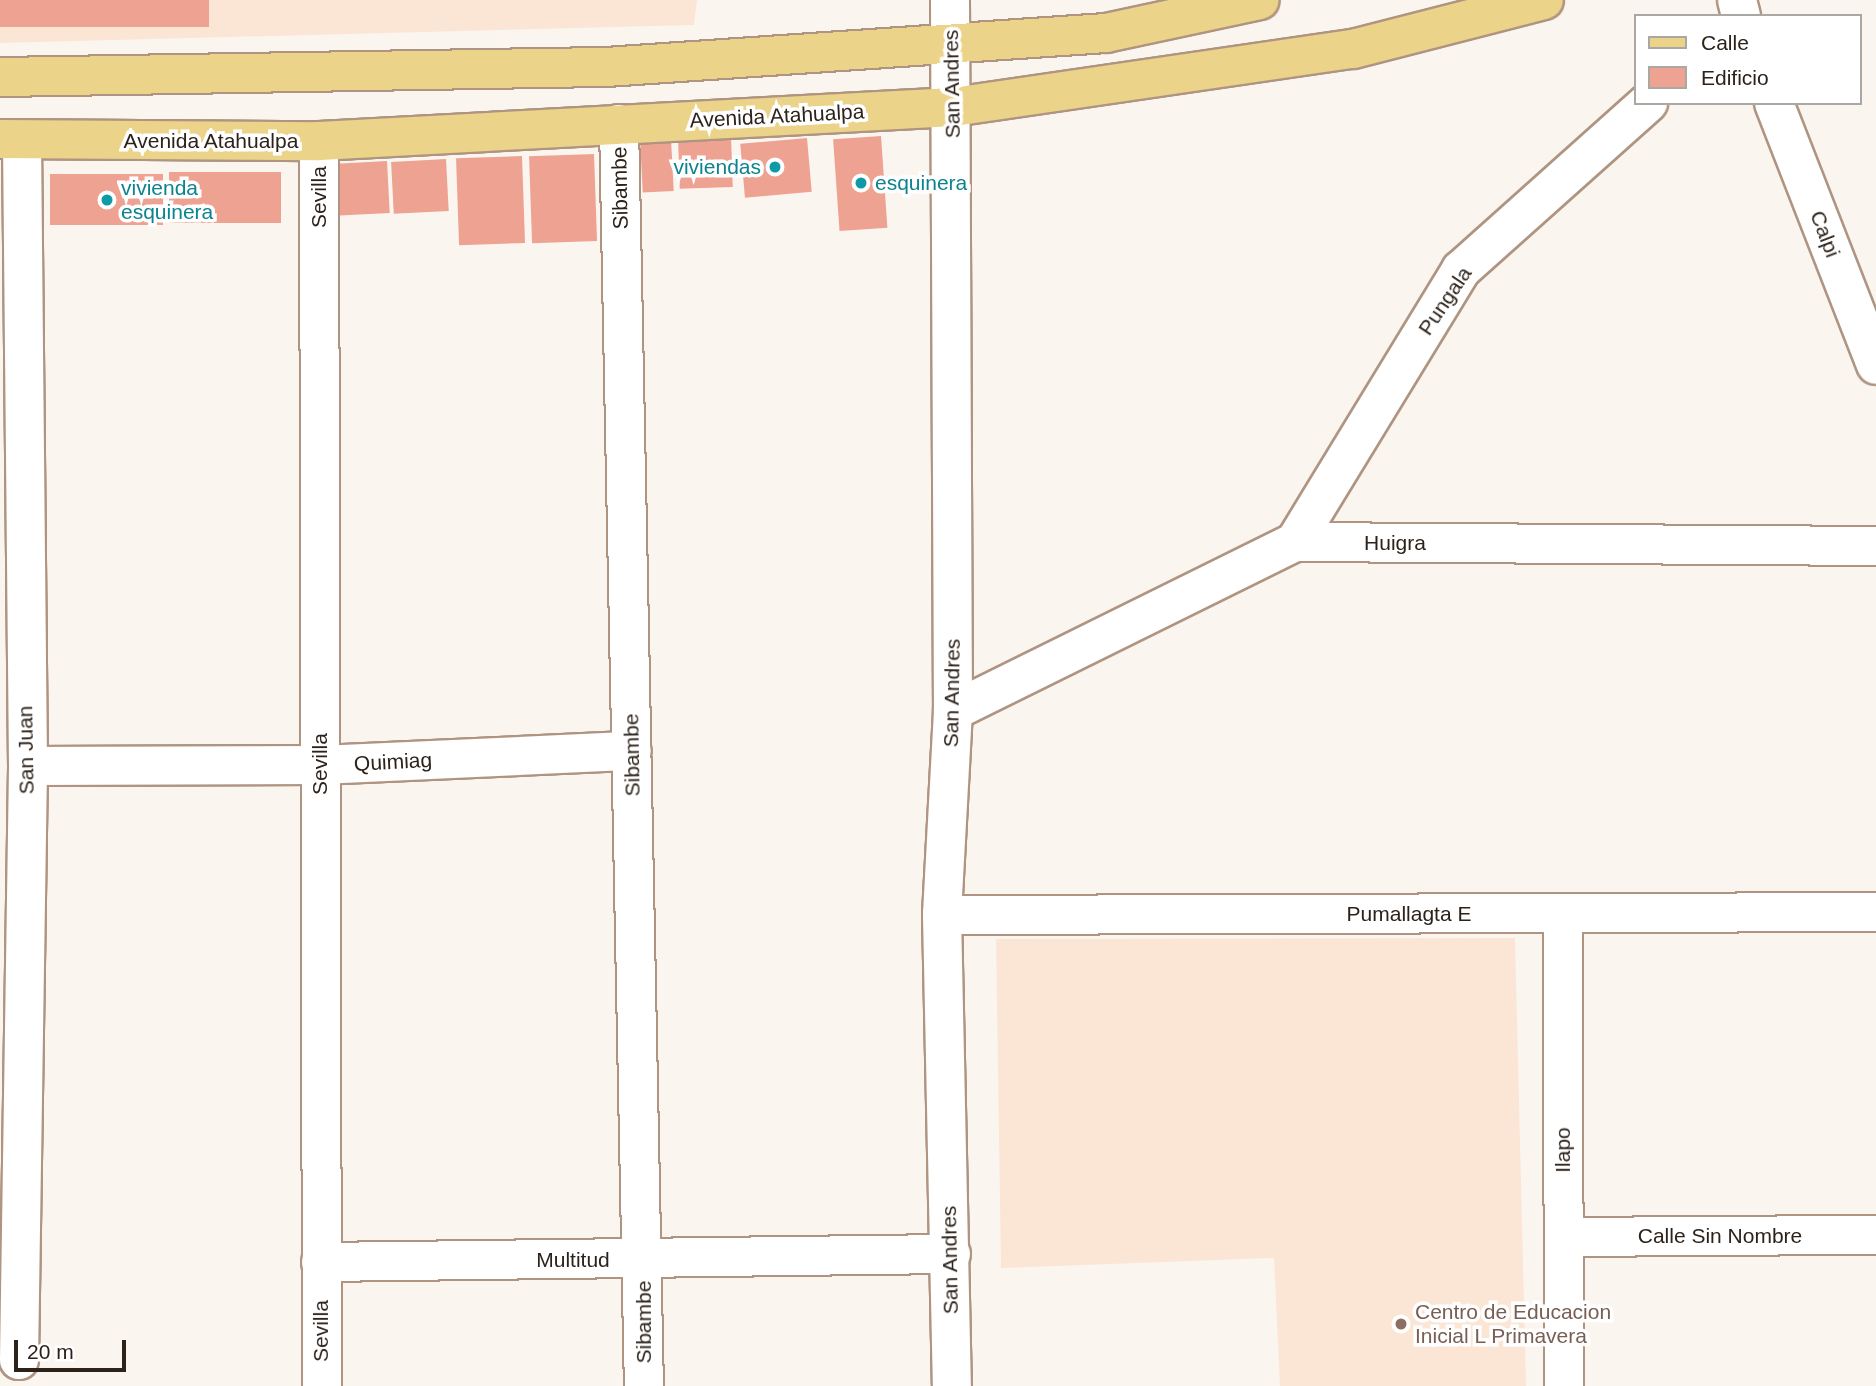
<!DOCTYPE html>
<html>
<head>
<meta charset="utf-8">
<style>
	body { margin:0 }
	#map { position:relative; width:1876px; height:1386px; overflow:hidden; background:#fbf5f0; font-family:Helvetica,sans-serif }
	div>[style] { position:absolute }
	.built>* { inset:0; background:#fbe6d6 }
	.building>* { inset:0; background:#eea292; transform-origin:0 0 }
	.roads { filter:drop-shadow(2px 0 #af9581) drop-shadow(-2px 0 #af9581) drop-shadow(0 2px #af9581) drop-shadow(0 -2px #af9581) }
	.minor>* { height:38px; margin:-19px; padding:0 19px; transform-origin:19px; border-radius:19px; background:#fff }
	.major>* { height:38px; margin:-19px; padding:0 19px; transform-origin:19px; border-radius:19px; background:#ebd389 }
	.dots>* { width:19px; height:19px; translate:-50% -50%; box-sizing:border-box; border:4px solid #fff; border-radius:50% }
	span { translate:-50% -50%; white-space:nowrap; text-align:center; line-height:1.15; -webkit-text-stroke:7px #fff; paint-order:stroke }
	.street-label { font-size:21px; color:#2c221a }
	.culture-label { font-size:21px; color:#0d838f }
	.right { translate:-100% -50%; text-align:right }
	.left { translate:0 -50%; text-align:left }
	.education-label { font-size:21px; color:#785e54 }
	.legend { position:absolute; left:1634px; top:14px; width:228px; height:91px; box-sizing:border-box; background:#fff; border:2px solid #aba7a3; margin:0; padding:9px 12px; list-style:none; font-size:21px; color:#2c221a }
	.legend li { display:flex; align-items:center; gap:14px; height:35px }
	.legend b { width:35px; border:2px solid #aba7a3 }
	.scale { position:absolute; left:14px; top:1340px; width:112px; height:32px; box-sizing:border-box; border:4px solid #2c221a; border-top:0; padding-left:9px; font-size:21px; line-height:24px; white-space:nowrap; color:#2c221a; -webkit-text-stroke:5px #fff; paint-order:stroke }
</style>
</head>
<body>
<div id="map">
	<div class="built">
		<div style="clip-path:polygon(0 0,697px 0,694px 25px,0 43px)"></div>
		<div style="clip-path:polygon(1515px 938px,1526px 1386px,1280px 1386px,1274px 1258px,1001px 1268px,996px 939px)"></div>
	</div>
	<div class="building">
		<div style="left:0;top:0;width:209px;height:27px"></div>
		<div style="left:731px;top:136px;width:51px;height:53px;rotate:88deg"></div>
		<div style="left:881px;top:136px;width:92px;height:48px;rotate:86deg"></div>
		<div style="left:807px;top:138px;width:54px;height:67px;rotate:85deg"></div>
		<div style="left:671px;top:139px;width:52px;height:31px;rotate:87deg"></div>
		<div style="left:594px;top:154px;width:87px;height:65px;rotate:88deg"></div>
		<div style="left:522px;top:156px;width:87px;height:66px;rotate:88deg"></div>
		<div style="left:446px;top:159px;width:52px;height:55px;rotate:87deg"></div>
		<div style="left:387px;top:161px;width:52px;height:55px;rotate:87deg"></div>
		<div style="left:169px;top:172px;width:112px;height:51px"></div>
		<div style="left:50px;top:174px;width:113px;height:51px"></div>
	</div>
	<div class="roads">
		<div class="minor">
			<div style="left:950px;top:0;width:711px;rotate:89.76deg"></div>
			<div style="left:953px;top:711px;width:204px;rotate:93.1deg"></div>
			<div style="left:942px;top:915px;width:471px;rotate:88.8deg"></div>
			<div style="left:1737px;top:0;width:16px;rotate:76deg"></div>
			<div style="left:1774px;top:103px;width:281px;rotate:68.7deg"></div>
			<div style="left:619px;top:124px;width:1262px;rotate:88.87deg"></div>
			<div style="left:319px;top:141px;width:1245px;rotate:89.86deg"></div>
			<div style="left:1295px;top:542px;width:319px;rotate:-58.6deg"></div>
			<div style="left:1461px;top:270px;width:251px;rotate:-41.8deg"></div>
			<div style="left:953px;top:711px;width:381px;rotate:-26.3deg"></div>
			<div style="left:1295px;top:542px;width:581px;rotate:0.39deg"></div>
			<div style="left:28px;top:766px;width:292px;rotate:-0.2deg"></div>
			<div style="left:320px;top:765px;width:312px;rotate:-2.6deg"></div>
			<div style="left:1563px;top:914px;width:472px;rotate:89.9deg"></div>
			<div style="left:942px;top:915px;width:934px;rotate:-0.18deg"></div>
			<div style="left:1564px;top:1237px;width:312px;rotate:-0.4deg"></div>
			<div style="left:321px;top:1262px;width:630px;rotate:-0.73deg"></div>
			<div style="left:19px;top:1360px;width:594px;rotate:-89.13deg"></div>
			<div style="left:28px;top:766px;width:626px;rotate:-90.55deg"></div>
		</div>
		<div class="major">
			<div style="left:0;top:77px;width:606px;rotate:-0.95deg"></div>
			<div style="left:606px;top:67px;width:501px;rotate:-3.89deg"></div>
			<div style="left:1106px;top:33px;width:157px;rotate:-12.1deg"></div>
			<div style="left:0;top:139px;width:319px;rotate:0.4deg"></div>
			<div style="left:319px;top:141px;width:635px;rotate:-3.07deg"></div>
			<div style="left:953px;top:107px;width:404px;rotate:-8.3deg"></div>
			<div style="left:1353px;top:49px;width:197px;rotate:-14.4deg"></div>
		</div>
	</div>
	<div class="dots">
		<div style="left:775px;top:167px;background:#0f9aa8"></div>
		<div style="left:861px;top:183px;background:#0f9aa8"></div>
		<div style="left:107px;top:200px;background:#0f9aa8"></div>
		<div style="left:1401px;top:1324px;background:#8d6e63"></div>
	</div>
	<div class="street-label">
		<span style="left:952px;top:84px;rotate:-91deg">San Andres</span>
		<span style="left:777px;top:116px;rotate:-3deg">Avenida Atahualpa</span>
		<span style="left:211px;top:141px">Avenida Atahualpa</span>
		<span style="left:620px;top:188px;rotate:-91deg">Sibambe</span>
		<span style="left:319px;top:197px;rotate:-90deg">Sevilla</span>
		<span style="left:1825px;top:234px;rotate:69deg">Calpi</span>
		<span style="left:1445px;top:301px;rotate:-56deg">Pungala</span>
		<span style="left:1395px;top:543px">Huigra</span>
		<span style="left:952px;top:693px;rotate:-89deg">San Andres</span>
		<span style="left:26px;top:750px;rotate:-91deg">San Juan</span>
		<span style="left:632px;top:755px;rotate:-91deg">Sibambe</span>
		<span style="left:393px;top:762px;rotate:-3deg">Quimiag</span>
		<span style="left:320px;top:764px;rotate:-90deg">Sevilla</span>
		<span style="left:1409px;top:914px">Pumallagta E</span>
		<span style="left:1563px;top:1150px;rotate:-90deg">Ilapo</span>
		<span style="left:1720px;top:1236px">Calle Sin Nombre</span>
		<span style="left:573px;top:1260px">Multitud</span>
		<span style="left:950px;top:1260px;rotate:-91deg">San Andres</span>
		<span style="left:644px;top:1322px;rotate:-90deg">Sibambe</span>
		<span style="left:321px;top:1331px;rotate:-90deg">Sevilla</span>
	</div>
	<div class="culture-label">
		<span class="right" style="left:761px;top:167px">viviendas</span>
		<span class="left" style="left:875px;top:183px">esquinera</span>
		<span class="left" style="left:121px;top:200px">vivienda<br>esquinera</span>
	</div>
	<div class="education-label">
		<span class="left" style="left:1415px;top:1324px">Centro de Educacion<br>Inicial L Primavera</span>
	</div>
	<ul class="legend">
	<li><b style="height:9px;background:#ebd389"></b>Calle</li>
	<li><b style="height:19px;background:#eea292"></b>Edificio</li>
	</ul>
	<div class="scale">20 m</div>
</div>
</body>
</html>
